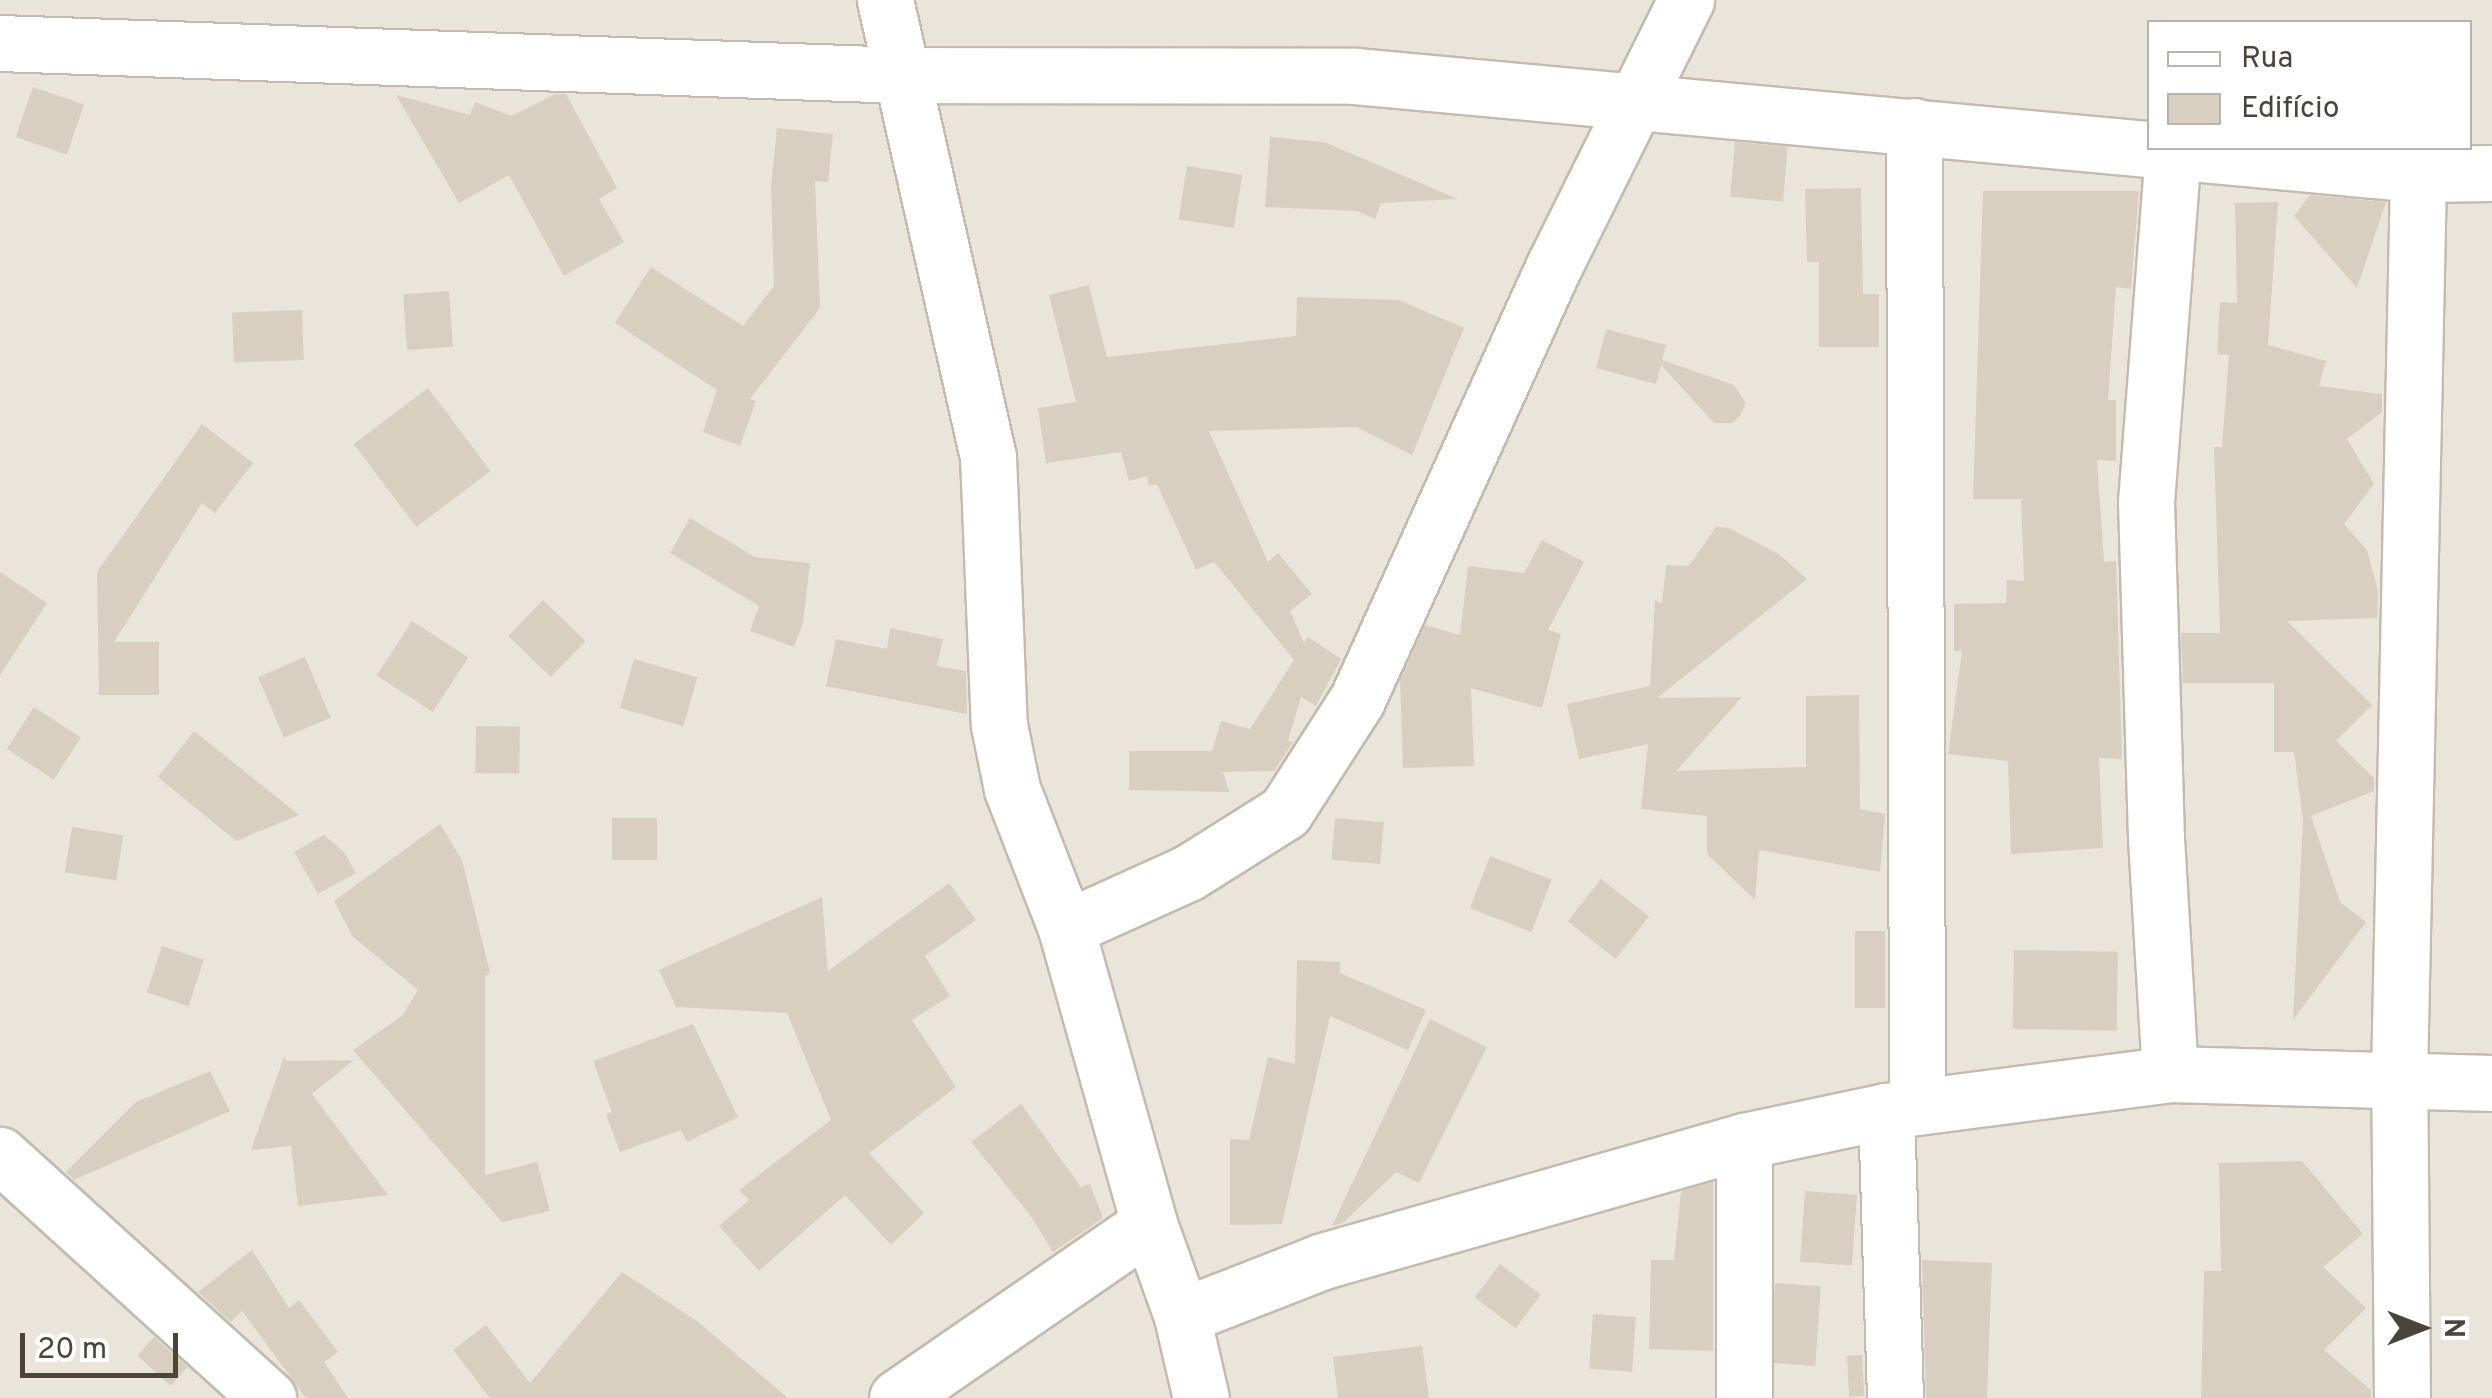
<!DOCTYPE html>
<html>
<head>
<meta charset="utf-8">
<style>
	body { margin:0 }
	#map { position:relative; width:2492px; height:1398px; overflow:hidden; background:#f6f3ec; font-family:Overpass,sans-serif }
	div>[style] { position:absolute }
	.residential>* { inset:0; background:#eae5da }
	.building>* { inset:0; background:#d8cfc1; transform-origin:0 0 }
	.roads { filter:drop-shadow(2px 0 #c2bbae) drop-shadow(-2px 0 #c2bbae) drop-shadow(0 2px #c2bbae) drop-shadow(0 -2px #c2bbae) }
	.minor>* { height:55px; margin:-27.5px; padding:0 27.5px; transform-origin:27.5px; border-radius:27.5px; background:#fff }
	span { translate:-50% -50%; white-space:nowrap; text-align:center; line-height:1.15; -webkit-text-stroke:8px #fff; paint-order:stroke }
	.legend { position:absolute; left:2147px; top:20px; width:325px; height:130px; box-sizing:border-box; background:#fff; border:2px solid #b7b4b0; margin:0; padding:12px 18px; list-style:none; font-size:30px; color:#4b4439 }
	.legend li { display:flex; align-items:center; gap:20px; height:50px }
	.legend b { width:50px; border:2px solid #b7b4b0 }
	.north { position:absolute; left:2372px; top:1278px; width:100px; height:100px; -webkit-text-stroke:8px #fff; paint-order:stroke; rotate:90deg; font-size:28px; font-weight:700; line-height:40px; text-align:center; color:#4b4439 }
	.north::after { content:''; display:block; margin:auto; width:35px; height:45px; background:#4b4439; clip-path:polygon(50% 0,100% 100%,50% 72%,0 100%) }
	.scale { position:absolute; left:20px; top:1333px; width:158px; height:45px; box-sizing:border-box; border:5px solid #4b4439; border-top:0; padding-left:12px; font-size:30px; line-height:35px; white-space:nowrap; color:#4b4439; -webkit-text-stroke:8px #fff; paint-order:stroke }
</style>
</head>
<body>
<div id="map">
	<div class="residential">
		<div style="clip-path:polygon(evenodd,0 0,2492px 0,2492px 1398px,0 1398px,0 0,2150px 22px,2470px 22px,2470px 148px,2150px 148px,2150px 22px)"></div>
	</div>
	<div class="building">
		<div style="left:33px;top:87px;width:54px;height:53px;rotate:19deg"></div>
		<div style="clip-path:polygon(555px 94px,566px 94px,617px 188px,599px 199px,624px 242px,564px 276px,509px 175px,459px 203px,396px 95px,470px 115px,475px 102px,511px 116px)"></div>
		<div style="clip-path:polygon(777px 128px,833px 134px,828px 182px,815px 181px,820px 308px,750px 399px,756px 401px,740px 446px,703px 432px,717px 390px,615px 323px,651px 267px,743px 326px,774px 286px,771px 187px)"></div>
		<div style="clip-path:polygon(1270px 137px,1324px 142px,1458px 199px,1381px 203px,1375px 219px,1357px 211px,1265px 207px)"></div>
		<div style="left:1735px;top:142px;width:53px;height:55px;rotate:5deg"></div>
		<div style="left:1187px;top:166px;width:56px;height:54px;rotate:9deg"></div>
		<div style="clip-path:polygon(1861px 188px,1863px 294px,1879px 294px,1879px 347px,1819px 347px,1819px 262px,1807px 262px,1805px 189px)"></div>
		<div style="clip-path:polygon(1983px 191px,2139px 191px,2131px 289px,2116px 287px,2108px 400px,2116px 400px,2116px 461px,2097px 460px,2104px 562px,2116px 561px,2122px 759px,2099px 758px,2103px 848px,2011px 854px,2008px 761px,1948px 754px,1962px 651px,1954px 651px,1954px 604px,2006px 603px,2007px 580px,2024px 581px,2021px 499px,1973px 499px)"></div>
		<div style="clip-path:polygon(2310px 195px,2386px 202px,2357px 288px,2294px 216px)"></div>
		<div style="clip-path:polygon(2278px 202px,2268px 345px,2326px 361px,2319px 386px,2382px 394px,2382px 412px,2347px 439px,2374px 484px,2344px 524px,2367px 550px,2378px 591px,2377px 618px,2287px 621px,2372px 705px,2336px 741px,2374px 778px,2374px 791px,2311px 816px,2340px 902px,2366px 922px,2293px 1020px,2303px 820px,2294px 752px,2274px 752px,2274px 683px,2183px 683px,2181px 633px,2220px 633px,2214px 447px,2222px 447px,2229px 355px,2217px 354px,2220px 302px,2237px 303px,2235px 203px)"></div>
		<div style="clip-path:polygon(1089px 285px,1107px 357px,1296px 336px,1297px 297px,1399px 300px,1464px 328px,1412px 455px,1356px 427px,1209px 431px,1268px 562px,1278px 553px,1312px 594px,1290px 611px,1304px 643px,1308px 637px,1341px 659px,1316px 706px,1301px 697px,1288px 741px,1293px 742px,1274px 771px,1223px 772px,1229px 792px,1129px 790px,1129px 751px,1212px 751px,1221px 721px,1250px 729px,1294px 660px,1214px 562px,1196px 570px,1157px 484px,1149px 486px,1147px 476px,1129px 481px,1121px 452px,1046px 463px,1038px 408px,1076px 402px,1049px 295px)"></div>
		<div style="left:449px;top:291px;width:56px;height:46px;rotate:86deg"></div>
		<div style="left:302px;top:310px;width:50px;height:70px;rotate:88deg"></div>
		<div style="clip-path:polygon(1606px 329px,1666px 345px,1662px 360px,1734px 385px,1746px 403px,1741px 414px,1732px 423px,1714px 423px,1661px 365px,1656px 384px,1596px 368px)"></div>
		<div style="left:428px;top:388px;width:104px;height:93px;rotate:53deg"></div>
		<div style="clip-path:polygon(202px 424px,253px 463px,215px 513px,202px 503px,114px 642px,159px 642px,159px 695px,99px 695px,97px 572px)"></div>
		<div style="clip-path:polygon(690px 518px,755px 557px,810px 563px,803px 623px,794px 647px,750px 631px,759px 606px,670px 553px)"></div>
		<div style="clip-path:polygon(1716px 527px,1729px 528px,1780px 555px,1807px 579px,1657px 698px,1742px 697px,1676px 771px,1806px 767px,1806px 696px,1859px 695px,1860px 809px,1885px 814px,1880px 872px,1759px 850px,1755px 900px,1707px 854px,1707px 816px,1641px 809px,1648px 744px,1579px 759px,1567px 704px,1650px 686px,1655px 600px,1662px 604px,1666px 565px,1689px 566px)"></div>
		<div style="clip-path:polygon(1542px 540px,1584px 562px,1548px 630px,1561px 634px,1542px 708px,1471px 688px,1474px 766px,1403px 768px,1400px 680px,1425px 625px,1460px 635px,1468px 566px,1524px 573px)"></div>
		<div style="clip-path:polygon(0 572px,47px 603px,0 675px)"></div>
		<div style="left:543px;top:600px;width:59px;height:50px;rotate:44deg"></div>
		<div style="left:412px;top:621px;width:67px;height:65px;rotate:33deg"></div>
		<div style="clip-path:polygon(890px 628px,943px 639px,937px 666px,966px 671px,967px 714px,826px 686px,836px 639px,887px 649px)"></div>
		<div style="left:305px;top:657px;width:66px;height:51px;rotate:67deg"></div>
		<div style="left:634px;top:659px;width:66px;height:51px;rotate:16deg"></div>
		<div style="left:34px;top:707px;width:56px;height:50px;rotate:33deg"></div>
		<div style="left:476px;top:726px;width:44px;height:47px;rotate:1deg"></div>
		<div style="clip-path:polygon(194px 731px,299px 815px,236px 841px,158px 777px)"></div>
		<div style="left:657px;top:818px;width:42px;height:45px;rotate:90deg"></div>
		<div style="left:1335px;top:818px;width:49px;height:42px;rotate:5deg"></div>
		<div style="clip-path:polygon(440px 824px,462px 860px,490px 973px,485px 976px,485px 1175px,537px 1162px,550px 1211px,502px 1222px,353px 1050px,402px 1016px,418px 990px,353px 937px,334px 901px)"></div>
		<div style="left:72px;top:827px;width:52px;height:46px;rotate:9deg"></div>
		<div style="clip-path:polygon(324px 835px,344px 852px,356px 873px,318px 894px,294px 852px)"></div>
		<div style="left:1490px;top:856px;width:66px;height:56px;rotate:21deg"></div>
		<div style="left:1601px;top:879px;width:61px;height:54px;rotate:38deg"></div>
		<div style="clip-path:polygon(949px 883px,976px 920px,925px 956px,950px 996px,912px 1020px,956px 1087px,869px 1153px,924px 1213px,891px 1245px,845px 1195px,759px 1271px,719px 1226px,749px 1200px,739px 1190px,831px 1120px,787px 1013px,676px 1007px,659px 970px,822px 897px,828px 971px)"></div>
		<div style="left:1855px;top:931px;width:30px;height:77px"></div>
		<div style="left:162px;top:946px;width:44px;height:49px;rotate:18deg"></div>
		<div style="left:2014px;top:950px;width:104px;height:79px;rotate:1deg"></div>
		<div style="clip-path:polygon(1297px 960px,1340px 962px,1340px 973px,1426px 1010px,1408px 1050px,1330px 1016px,1282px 1224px,1230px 1225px,1230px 1139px,1249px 1140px,1268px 1057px,1295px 1064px)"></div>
		<div style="clip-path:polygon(1430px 1019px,1487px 1047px,1419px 1183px,1396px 1172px,1343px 1223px,1332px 1226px)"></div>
		<div style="clip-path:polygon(693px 1024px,738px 1117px,687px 1142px,681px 1130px,620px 1152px,606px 1114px,612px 1112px,593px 1061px)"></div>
		<div style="clip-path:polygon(284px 1057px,287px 1061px,354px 1060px,312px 1094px,388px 1195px,298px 1206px,291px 1146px,251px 1150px)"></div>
		<div style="clip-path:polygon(210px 1071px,230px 1111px,74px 1180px,66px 1172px,136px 1102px)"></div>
		<div style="clip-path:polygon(1021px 1104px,1081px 1187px,1090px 1184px,1103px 1218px,1053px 1252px,1030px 1215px,971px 1142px)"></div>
		<div style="clip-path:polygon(2302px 1161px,2363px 1234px,2323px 1267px,2366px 1308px,2324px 1350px,2371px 1390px,2371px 1398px,2201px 1398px,2204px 1271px,2221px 1271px,2219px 1163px)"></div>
		<div style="clip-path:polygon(1713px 1182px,1713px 1351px,1649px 1349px,1651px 1260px,1674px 1260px,1681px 1191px)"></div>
		<div style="left:1805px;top:1191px;width:52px;height:71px;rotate:4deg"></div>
		<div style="clip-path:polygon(252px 1250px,289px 1308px,299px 1300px,338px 1352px,324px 1362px,348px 1398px,306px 1398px,242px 1311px,231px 1322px,198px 1292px)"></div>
		<div style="clip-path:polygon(1922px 1260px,1992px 1263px,1987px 1398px,1926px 1398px)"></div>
		<div style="left:1500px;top:1264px;width:51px;height:42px;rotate:37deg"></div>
		<div style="clip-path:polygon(622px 1272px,697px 1321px,788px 1398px,490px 1398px,453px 1350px,486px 1325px,530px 1383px)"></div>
		<div style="left:1775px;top:1283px;width:46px;height:80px;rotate:4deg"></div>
		<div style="left:1593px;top:1314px;width:43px;height:55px;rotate:4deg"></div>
		<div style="left:154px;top:1337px;width:45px;height:25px;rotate:42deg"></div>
		<div style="clip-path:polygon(1422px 1346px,1429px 1398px,1338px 1398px,1333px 1357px)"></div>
		<div style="left:1862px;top:1355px;width:41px;height:15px;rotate:87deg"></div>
	</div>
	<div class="roads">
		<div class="minor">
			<div style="left:885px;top:0;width:467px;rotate:77.3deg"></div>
			<div style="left:988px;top:456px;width:269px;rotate:87.7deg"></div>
			<div style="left:999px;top:725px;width:65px;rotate:78.5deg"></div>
			<div style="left:1012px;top:789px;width:149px;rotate:68.8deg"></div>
			<div style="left:1066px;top:928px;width:307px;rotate:74.3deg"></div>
			<div style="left:1149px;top:1224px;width:98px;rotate:70.3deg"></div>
			<div style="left:1182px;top:1316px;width:84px;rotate:77deg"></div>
			<div style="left:0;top:43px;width:902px;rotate:2.03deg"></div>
			<div style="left:901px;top:75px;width:454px;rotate:0.1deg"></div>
			<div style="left:1355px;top:76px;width:1068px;rotate:5.27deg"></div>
			<div style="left:2418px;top:174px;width:74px;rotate:-0.8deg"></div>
			<div style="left:1914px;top:126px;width:981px;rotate:89.82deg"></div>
			<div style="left:1066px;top:928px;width:134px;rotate:-24.3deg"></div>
			<div style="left:1188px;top:873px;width:115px;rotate:-32.2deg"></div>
			<div style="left:1285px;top:812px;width:133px;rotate:-57.3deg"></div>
			<div style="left:1357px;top:700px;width:477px;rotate:-65.6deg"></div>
			<div style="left:1554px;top:266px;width:297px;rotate:-63.6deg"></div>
			<div style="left:2170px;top:1074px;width:236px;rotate:-93.4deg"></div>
			<div style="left:2156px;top:838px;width:336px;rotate:-91.7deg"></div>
			<div style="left:2146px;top:502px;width:352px;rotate:-85.6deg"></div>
			<div style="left:1886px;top:1111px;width:287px;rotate:88.2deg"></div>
			<div style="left:1744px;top:1141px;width:257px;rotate:90deg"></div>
			<div style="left:0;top:1155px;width:362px;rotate:42.2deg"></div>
			<div style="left:1182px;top:1316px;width:151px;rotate:-21.3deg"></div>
			<div style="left:1323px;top:1261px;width:438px;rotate:-15.9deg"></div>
			<div style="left:1744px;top:1141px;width:145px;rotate:-11.9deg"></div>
			<div style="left:1886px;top:1111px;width:286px;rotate:-7.4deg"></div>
			<div style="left:2170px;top:1074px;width:322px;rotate:1.6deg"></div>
			<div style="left:897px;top:1398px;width:306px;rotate:-34.6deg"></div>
			<div style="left:2402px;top:1398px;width:321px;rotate:-90.5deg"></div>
			<div style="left:2399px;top:1077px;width:903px;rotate:-88.79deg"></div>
		</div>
	</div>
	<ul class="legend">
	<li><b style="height:12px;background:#fff"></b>Rua</li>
	<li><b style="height:28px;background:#d8cfc1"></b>Edifício</li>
	</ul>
	<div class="north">N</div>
	<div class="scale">20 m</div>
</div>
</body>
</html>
